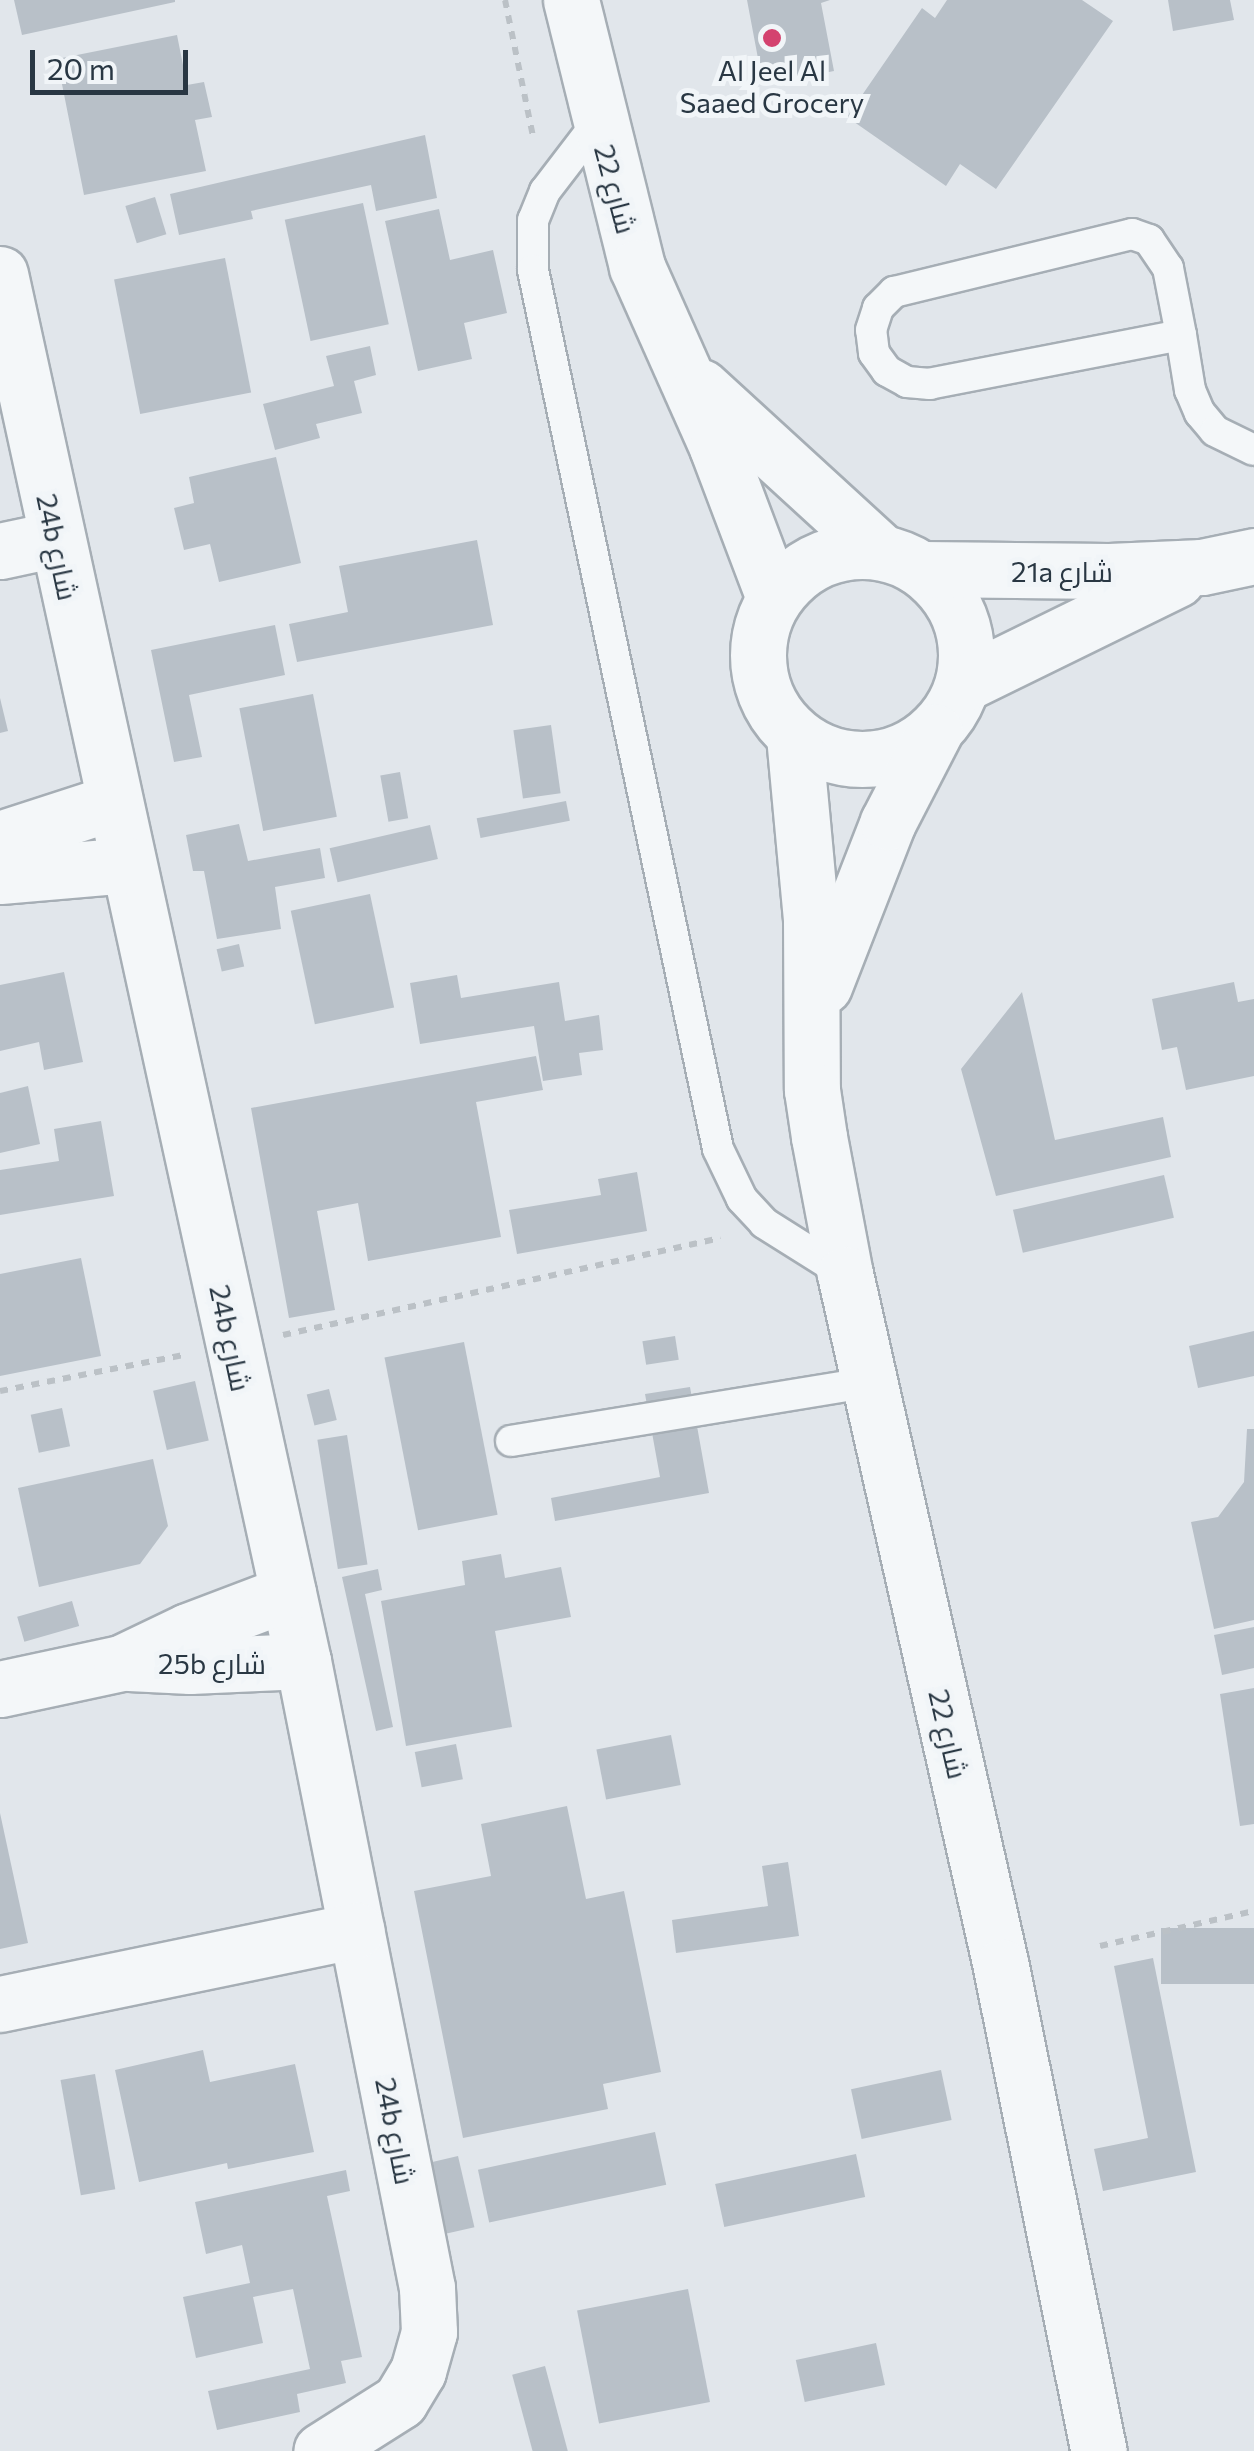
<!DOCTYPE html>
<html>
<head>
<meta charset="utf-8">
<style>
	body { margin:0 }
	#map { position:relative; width:1254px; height:2451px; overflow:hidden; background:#e1e6eb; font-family:Commissioner,Cairo,sans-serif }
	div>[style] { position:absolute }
	.building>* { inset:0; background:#b8c0c8; transform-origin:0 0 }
	.path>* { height:6px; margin-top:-3px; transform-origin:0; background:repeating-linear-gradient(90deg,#bbc1c6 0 8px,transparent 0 16px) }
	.roads { filter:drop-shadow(2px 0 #a6aeb5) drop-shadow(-2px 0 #a6aeb5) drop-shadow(0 2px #a6aeb5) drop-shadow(0 -2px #a6aeb5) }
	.lane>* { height:30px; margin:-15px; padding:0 15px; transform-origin:15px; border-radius:15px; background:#f4f7f9 }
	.street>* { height:55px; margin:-27.5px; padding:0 27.5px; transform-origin:27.5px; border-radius:27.5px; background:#f4f7f9 }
	.street>.ring { margin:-27.5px; padding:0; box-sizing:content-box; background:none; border:55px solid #f4f7f9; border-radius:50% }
	.dots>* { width:28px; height:28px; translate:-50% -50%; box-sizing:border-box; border:5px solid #f1f5f8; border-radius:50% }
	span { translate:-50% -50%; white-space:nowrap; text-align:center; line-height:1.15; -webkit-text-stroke:10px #f1f5f8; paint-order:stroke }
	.poi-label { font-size:28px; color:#293743 }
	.street-label { font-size:28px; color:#293743 }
	.scale { position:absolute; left:30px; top:50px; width:158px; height:45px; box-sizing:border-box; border:5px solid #293743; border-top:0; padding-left:12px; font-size:30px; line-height:35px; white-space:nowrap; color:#293743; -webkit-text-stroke:8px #f1f5f8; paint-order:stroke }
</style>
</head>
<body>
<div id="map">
	<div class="building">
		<div style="clip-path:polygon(14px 0,175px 0,175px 2px,22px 35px)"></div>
		<div style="clip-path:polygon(747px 0,830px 0,821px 3px,834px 71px,763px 85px)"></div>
		<div style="clip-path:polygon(947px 0,1082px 0,1113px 21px,996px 189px,960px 164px,946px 186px,847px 117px,922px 8px,935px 18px)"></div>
		<div style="clip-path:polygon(1168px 0,1230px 0,1234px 20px,1173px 31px)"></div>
		<div style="clip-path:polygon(177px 35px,187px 85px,204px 82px,212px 117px,195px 120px,206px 171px,84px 195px,57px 59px)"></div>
		<div style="clip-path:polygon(425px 135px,437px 198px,376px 211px,371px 185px,251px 211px,253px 219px,179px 235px,170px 194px)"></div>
		<div style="left:155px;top:197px;width:39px;height:31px;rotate:73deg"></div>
		<div style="left:363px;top:203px;width:124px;height:80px;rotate:78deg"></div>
		<div style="clip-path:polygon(439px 209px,450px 260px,493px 250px,507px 313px,464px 323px,472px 359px,418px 371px,385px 221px)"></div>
		<div style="left:225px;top:258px;width:137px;height:113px;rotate:79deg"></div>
		<div style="clip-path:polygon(370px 346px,376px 375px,354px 381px,362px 413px,316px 424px,320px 438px,275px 450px,263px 404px,334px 386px,326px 356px)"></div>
		<div style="clip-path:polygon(276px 457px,301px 563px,219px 582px,210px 544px,184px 550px,174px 508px,194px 503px,189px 477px)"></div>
		<div style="clip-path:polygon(477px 540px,493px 625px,297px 662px,289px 624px,348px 612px,339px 566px)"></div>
		<div style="clip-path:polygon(275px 625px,285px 675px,189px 695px,202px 757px,174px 762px,151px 650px)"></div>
		<div style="left:313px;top:694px;width:125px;height:75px;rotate:79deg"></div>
		<div style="clip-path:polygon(0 698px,8px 731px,0 733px)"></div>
		<div style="left:551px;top:725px;width:69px;height:38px;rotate:82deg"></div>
		<div style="left:400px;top:772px;width:47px;height:20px;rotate:80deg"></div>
		<div style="left:566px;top:801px;width:20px;height:91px;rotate:79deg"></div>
		<div style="clip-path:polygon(239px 824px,248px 861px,320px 848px,325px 878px,275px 887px,281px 929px,217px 939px,204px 871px,193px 871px,186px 835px)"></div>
		<div style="left:430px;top:825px;width:35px;height:103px;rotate:77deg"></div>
		<div style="left:370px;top:894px;width:116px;height:81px;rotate:78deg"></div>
		<div style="left:239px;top:944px;width:23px;height:23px;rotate:77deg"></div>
		<div style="clip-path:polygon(64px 972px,83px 1062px,44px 1070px,39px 1042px,0 1051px,0 985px)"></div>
		<div style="clip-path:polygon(457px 975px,461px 998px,559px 982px,565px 1021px,599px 1015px,603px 1050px,579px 1053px,582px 1075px,543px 1081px,534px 1026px,420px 1044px,410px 983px)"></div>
		<div style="clip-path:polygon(1234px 982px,1238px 1002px,1254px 999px,1254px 1076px,1186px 1090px,1177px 1047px,1162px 1050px,1152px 999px)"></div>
		<div style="clip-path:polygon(1022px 992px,1055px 1140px,1163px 1117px,1171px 1157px,996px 1196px,961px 1069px)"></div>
		<div style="clip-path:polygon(536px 1056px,543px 1090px,476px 1102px,501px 1237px,368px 1261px,358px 1203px,317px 1211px,335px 1310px,289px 1318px,251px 1108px)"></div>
		<div style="clip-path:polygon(28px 1086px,40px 1144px,0 1153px,0 1093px)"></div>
		<div style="clip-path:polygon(101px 1121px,114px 1196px,0 1215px,0 1170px,59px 1161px,54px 1129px)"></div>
		<div style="clip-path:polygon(637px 1172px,647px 1231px,517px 1254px,509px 1210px,601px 1195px,598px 1179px)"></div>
		<div style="left:1164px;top:1175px;width:44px;height:155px;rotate:77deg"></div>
		<div style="clip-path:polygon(81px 1258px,101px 1356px,0 1376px,0 1274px)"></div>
		<div style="clip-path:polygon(1254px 1331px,1254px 1376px,1198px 1388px,1189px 1346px)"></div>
		<div style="left:675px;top:1336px;width:24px;height:33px;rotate:81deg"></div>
		<div style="left:464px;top:1342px;width:176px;height:81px;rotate:79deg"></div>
		<div style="left:195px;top:1381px;width:61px;height:43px;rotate:77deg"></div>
		<div style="clip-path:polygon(690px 1387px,709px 1493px,555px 1521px,551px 1498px,660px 1477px,645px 1394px)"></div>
		<div style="left:329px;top:1389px;width:32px;height:23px;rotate:76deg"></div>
		<div style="left:62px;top:1408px;width:39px;height:32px;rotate:78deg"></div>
		<div style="clip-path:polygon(1247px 1429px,1254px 1429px,1254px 1620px,1214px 1629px,1191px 1522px,1218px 1517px,1244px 1482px)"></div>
		<div style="left:347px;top:1435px;width:131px;height:30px;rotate:81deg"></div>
		<div style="clip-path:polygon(153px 1459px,168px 1526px,140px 1564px,39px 1587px,18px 1488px)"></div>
		<div style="clip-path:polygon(501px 1554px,505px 1578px,561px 1567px,571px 1617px,495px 1631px,512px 1727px,406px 1746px,381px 1601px,465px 1585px,462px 1561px)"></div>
		<div style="clip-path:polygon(378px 1569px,382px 1590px,365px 1594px,393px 1727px,376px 1731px,342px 1577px)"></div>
		<div style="left:72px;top:1601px;width:26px;height:57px;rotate:74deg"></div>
		<div style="clip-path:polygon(1254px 1627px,1254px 1668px,1222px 1675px,1214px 1635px)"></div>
		<div style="clip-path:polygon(1254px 1688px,1254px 1824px,1240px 1826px,1220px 1694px)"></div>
		<div style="left:671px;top:1735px;width:51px;height:76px;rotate:79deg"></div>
		<div style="left:456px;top:1744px;width:36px;height:42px;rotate:79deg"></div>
		<div style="clip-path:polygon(567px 1806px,586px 1899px,624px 1891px,661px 2072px,603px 2084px,608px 2109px,463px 2138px,414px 1891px,491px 1876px,481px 1824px)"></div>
		<div style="clip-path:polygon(0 1813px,28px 1943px,0 1949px)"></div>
		<div style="clip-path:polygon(788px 1862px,799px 1936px,676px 1953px,672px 1920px,768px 1906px,762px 1866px)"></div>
		<div style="left:1254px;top:1928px;width:56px;height:93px;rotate:90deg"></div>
		<div style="clip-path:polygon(1153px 1958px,1196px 2172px,1103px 2191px,1094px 2149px,1148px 2138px,1114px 1966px)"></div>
		<div style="clip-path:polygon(203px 2050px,210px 2082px,295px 2064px,314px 2152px,228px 2169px,227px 2163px,139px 2182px,115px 2070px)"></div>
		<div style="left:941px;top:2070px;width:51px;height:92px;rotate:78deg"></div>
		<div style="left:95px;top:2074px;width:117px;height:35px;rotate:80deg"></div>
		<div style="left:655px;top:2132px;width:54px;height:181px;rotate:78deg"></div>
		<div style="left:856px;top:2154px;width:44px;height:144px;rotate:78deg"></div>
		<div style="left:458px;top:2156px;width:73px;height:34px;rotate:77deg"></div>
		<div style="clip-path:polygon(346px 2170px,350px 2191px,327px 2196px,362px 2357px,341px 2361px,346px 2383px,297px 2394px,300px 2412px,217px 2430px,208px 2391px,310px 2369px,293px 2289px,253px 2297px,263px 2343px,196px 2358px,183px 2297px,250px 2283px,242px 2245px,206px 2254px,195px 2202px)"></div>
		<div style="left:688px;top:2289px;width:115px;height:113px;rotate:79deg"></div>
		<div style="left:876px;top:2343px;width:43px;height:82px;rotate:78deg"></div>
		<div style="left:545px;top:2366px;width:88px;height:34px;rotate:75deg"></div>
	</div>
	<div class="path">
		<div style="left:505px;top:0;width:139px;rotate:78.4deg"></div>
		<div style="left:283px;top:1335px;width:448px;rotate:-12.5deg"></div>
		<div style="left:0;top:1391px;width:187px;rotate:-11.1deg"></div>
		<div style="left:1100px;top:1946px;width:158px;rotate:-12.8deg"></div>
	</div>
	<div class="roads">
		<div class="lane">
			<div style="left:598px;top:122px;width:87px;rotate:127.5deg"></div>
			<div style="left:545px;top:191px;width:31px;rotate:112deg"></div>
			<div style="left:533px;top:220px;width:50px;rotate:90deg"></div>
			<div style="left:533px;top:270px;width:898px;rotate:78.11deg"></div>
			<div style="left:718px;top:1149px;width:55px;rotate:64.4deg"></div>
			<div style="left:742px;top:1199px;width:33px;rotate:47deg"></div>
			<div style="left:764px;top:1223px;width:96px;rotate:32.2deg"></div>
			<div style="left:1132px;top:234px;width:18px;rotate:19deg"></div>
			<div style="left:1149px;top:240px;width:34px;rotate:56deg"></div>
			<div style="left:1168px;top:268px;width:68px;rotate:79deg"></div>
			<div style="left:1181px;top:335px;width:256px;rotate:169deg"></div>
			<div style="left:930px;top:384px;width:23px;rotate:-175deg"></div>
			<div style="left:907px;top:382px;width:23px;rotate:-151deg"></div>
			<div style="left:887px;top:371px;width:22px;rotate:-126deg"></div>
			<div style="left:874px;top:353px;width:23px;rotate:-97deg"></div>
			<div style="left:871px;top:330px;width:23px;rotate:-72deg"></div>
			<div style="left:878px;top:308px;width:23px;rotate:-45deg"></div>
			<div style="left:894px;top:292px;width:245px;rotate:-13.7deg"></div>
			<div style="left:1181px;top:335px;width:56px;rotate:80.7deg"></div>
			<div style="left:1190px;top:390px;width:25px;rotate:67deg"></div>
			<div style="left:1200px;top:413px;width:23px;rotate:50deg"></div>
			<div style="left:1215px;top:431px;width:43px;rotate:26deg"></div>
			<div style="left:511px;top:1441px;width:364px;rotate:-9.3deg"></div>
		</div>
		<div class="street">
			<div style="left:571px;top:0;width:275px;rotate:76.1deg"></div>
			<div style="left:637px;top:267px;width:197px;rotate:66deg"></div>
			<div style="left:717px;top:447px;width:161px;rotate:69.3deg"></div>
			<div style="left:0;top:274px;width:1420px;rotate:77.68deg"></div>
			<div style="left:303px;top:1661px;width:639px;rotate:78.81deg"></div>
			<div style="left:427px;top:2288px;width:44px;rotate:87.4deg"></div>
			<div style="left:429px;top:2332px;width:41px;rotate:105.8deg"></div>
			<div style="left:418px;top:2371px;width:35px;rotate:121deg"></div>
			<div style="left:400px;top:2401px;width:93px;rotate:147.7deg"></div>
			<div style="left:701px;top:387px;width:244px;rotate:42.5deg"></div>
			<div class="ring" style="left:758px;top:551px;width:153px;height:153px"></div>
			<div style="left:0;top:551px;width:57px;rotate:-12.1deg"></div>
			<div style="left:922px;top:569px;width:187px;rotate:0.6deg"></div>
			<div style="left:1109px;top:571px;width:93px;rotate:-2.5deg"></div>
			<div style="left:1202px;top:567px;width:53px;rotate:-11.9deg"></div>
			<div style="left:963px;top:684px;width:238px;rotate:-26.1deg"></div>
			<div style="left:794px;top:736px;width:185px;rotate:84.7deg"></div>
			<div style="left:811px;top:920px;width:170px;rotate:89.7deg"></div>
			<div style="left:812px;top:1090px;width:48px;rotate:81.5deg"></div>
			<div style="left:819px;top:1137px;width:139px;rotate:79.3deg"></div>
			<div style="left:845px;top:1274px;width:710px;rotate:77.31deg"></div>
			<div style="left:1001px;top:1967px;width:494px;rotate:78.6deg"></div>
			<div style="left:0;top:839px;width:120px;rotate:-18deg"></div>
			<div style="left:0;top:876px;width:128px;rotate:-4.9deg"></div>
			<div style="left:824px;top:986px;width:176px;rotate:-68.7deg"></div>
			<div style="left:888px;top:822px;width:102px;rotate:-62.7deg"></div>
			<div style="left:129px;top:1663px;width:61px;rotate:2.8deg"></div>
			<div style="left:190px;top:1666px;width:113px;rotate:-2.5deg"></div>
			<div style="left:0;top:1689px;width:124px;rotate:-12.1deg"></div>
			<div style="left:121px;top:1663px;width:74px;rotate:-25.5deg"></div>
			<div style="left:188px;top:1631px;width:107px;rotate:-20.8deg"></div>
			<div style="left:0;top:2004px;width:364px;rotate:-11.7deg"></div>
		</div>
	</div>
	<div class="dots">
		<div style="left:772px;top:38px;background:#d4426f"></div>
	</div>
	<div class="poi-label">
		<span style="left:772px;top:86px">Al Jeel Al<br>Saaed Grocery</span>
	</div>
	<div class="street-label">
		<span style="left:616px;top:189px;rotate:75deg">شارع 22</span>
		<span style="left:58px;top:547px;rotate:78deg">24b شارع</span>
		<span style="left:1062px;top:571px">21a شارع</span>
		<span style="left:231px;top:1338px;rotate:78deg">24b شارع</span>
		<span style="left:212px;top:1663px">25b شارع</span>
		<span style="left:949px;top:1734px;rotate:77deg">شارع 22</span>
		<span style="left:396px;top:2131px;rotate:79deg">24b شارع</span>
	</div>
	<div class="scale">20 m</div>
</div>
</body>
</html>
